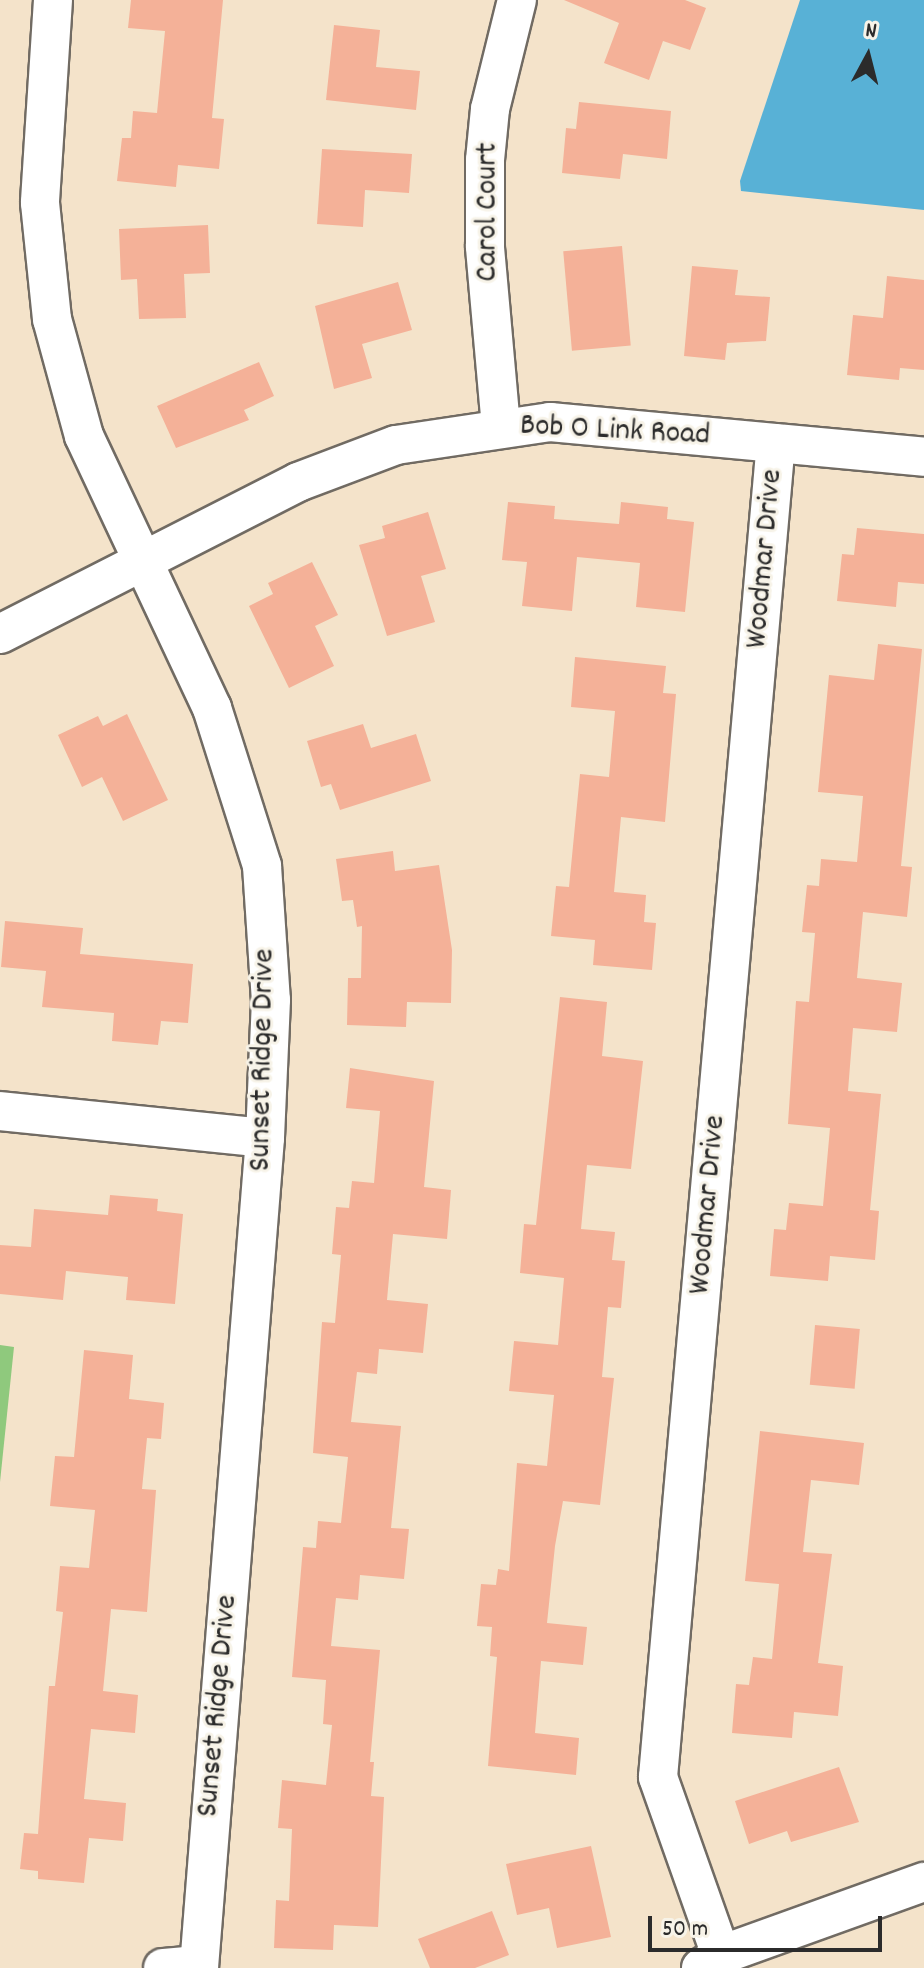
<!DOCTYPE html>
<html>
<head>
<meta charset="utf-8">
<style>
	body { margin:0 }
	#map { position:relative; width:924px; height:1968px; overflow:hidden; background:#f4e3ca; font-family:Dekko,sans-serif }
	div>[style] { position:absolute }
	.green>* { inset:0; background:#8fc97d }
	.water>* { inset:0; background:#58b1d6 }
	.building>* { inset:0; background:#f4b198; transform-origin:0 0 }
	.roads { filter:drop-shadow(2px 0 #716b63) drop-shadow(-2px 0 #716b63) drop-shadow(0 2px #716b63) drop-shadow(0 -2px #716b63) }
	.minor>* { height:38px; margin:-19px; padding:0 19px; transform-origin:19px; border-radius:19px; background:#fff }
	span { translate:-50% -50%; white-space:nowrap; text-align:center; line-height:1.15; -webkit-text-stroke:6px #f7f3e8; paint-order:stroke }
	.street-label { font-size:32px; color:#2b2b2b }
	.north { position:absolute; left:828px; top:16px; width:80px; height:80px; -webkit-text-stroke:6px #f7f3e8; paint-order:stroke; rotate:7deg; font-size:22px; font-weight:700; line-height:32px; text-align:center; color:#2b2b2b }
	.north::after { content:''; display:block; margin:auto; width:28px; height:36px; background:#2b2b2b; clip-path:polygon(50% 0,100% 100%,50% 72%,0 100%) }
	.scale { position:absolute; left:648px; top:1916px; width:234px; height:36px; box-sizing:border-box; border:4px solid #2b2b2b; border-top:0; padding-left:10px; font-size:24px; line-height:28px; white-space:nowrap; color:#2b2b2b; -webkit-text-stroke:6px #f7f3e8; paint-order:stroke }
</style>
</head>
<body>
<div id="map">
	<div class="green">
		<div style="clip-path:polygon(0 1345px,14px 1347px,0 1482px)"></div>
	</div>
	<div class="water">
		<div style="clip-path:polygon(800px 0,924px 0,924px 210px,741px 191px,740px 181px)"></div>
	</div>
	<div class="building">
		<div style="clip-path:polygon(131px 0,223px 0,212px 118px,224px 119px,219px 169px,178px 165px,176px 187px,117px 181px,122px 138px,131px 138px,133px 111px,157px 113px,165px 31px,128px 28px)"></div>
		<div style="clip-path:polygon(564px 0,685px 0,706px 8px,690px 50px,663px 41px,649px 80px,604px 63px,619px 23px)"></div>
		<div style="clip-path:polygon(334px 25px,380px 30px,376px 67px,420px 71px,416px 110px,326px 100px)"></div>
		<div style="clip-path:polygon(579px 102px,671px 111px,667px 159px,623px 154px,620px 179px,562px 173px,566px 128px,576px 129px)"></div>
		<div style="clip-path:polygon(322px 149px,412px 154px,409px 193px,365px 190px,363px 227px,317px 224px)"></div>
		<div style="clip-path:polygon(208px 225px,210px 273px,184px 274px,186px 318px,139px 319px,137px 279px,121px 280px,119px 229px)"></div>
		<div style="left:622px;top:246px;width:100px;height:59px;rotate:85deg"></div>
		<div style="clip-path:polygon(692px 266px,738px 270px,735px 295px,770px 297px,766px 341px,727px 343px,725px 360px,684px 356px)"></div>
		<div style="clip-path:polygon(887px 276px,924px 280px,924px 370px,900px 368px,899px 380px,847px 375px,853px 315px,883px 318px)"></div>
		<div style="clip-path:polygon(398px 282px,412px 330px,362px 344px,372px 378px,334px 389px,315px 306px)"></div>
		<div style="clip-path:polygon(259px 362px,274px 396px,244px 410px,249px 420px,176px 448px,157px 406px)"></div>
		<div style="clip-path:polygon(508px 502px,555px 506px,554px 519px,619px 524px,621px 502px,668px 507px,667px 519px,694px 522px,685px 612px,636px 607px,640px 563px,577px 557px,572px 611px,522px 606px,527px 562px,502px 560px)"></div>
		<div style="clip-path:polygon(428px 512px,446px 569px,421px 576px,435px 622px,387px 636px,359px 545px,385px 538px,382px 526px)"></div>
		<div style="clip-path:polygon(857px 528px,924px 534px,924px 584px,898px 582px,896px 607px,837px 601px,842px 554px,854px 555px)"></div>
		<div style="clip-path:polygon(312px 562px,338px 615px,315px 626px,334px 666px,289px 688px,249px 606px,273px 594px,268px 583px)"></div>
		<div style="clip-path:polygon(878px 644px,922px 649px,901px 866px,912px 867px,907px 917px,863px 912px,857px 978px,902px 983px,897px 1032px,853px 1028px,848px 1091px,881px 1094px,870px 1210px,879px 1211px,875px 1260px,830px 1256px,828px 1281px,770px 1276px,774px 1229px,786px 1230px,789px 1203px,823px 1206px,830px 1128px,788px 1124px,796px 1001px,809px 1002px,815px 933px,802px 932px,807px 885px,819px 886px,821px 859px,857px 862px,863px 796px,818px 792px,829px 675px,874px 680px)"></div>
		<div style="clip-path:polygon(575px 657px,666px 666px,663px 693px,676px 694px,665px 822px,621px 817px,614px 892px,646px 895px,644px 922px,656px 923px,652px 970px,593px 965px,595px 940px,551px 936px,556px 886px,569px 887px,580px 774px,609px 777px,615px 711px,571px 707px)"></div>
		<div style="clip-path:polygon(127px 714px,168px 800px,123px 821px,102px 777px,82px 787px,58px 735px,98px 716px,103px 726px)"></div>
		<div style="clip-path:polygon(363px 724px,371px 748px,416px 734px,431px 781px,340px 810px,331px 784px,321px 787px,307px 741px)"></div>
		<div style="clip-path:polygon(393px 851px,395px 871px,439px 865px,452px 950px,451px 1003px,407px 1002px,406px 1027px,347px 1025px,348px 978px,361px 978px,362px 926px,357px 927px,353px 900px,342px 901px,336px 859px)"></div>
		<div style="clip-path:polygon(5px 921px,83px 928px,80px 954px,193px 964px,188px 1023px,161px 1021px,158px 1045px,112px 1041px,114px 1013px,42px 1007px,46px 971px,1px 967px)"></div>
		<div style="clip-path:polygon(560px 997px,607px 1002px,602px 1056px,643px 1061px,631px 1169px,587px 1165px,581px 1229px,615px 1232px,612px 1260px,625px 1261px,621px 1308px,608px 1307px,602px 1377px,614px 1378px,600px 1505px,563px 1501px,555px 1546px,547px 1623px,587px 1627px,583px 1665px,541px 1661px,535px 1733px,579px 1738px,576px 1775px,488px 1766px,497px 1657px,490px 1656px,492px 1627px,477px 1626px,481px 1584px,496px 1585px,498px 1569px,509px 1571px,517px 1463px,547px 1466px,554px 1395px,509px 1391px,514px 1341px,558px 1345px,564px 1278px,520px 1273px,524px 1224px,536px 1225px)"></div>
		<div style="clip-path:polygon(350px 1068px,434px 1081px,424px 1187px,451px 1190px,447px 1239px,393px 1234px,387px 1300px,428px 1304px,423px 1353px,379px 1349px,377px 1374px,357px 1372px,351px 1422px,401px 1426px,391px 1528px,409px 1529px,404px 1579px,360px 1575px,358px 1600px,336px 1598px,331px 1646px,380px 1650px,370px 1762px,374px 1762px,371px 1796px,384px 1797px,378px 1927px,334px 1925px,333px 1950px,274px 1948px,276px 1900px,289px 1901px,292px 1829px,278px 1828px,282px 1780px,326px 1785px,332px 1725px,323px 1724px,326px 1680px,292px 1677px,303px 1547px,316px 1548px,318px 1521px,341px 1523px,348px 1457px,313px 1453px,322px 1322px,335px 1323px,341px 1255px,332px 1254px,336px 1207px,349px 1208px,352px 1181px,374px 1183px,380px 1111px,346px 1108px)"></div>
		<div style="clip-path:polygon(110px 1195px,158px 1199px,157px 1211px,183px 1214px,175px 1304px,126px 1300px,128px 1277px,66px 1271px,63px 1300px,0 1294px,0 1245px,31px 1247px,34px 1209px,108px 1215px)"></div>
		<div style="left:815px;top:1325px;width:45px;height:60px;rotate:5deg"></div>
		<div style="clip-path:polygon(84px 1350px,133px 1355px,129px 1399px,164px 1403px,161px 1439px,147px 1438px,142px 1489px,156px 1490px,147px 1612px,111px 1609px,103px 1691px,138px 1695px,135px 1733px,91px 1729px,84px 1799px,126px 1803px,123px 1841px,89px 1838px,84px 1883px,38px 1879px,38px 1871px,20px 1869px,24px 1833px,38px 1834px,49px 1686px,55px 1686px,63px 1612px,56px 1611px,60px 1566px,89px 1568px,95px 1510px,50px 1506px,55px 1456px,74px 1457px)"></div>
		<div style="clip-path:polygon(760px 1431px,864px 1443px,859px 1485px,811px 1480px,803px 1552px,832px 1554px,818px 1663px,843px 1666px,838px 1716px,794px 1712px,792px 1738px,732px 1733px,736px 1684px,749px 1685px,753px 1657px,772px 1659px,779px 1584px,745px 1581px)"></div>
		<div style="clip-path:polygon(839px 1767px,859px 1822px,791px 1842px,787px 1831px,749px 1844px,735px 1801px)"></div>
		<div style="clip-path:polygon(591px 1846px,611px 1937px,557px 1948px,549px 1908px,517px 1915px,506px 1864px)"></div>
		<div style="clip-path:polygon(492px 1911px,509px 1955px,475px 1968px,430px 1968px,418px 1939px)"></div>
	</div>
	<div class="roads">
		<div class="minor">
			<div style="left:53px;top:0;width:203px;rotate:93.7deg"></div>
			<div style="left:40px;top:203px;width:117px;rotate:84.1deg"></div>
			<div style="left:52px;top:319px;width:121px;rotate:74.7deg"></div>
			<div style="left:84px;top:436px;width:301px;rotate:64.8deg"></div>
			<div style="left:212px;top:708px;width:166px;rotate:72.4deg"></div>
			<div style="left:262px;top:866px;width:134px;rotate:86.2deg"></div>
			<div style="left:271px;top:1000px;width:138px;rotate:92.5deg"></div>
			<div style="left:265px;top:1138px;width:833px;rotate:94.55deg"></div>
			<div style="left:501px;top:427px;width:182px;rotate:-95.1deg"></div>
			<div style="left:485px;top:246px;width:86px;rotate:-90deg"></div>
			<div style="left:485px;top:160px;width:51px;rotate:-84.4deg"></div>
			<div style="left:490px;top:109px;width:112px;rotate:-76.1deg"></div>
			<div style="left:0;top:634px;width:335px;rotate:-27deg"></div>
			<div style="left:298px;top:482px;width:105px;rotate:-20.7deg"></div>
			<div style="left:396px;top:445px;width:156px;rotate:-8.5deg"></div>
			<div style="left:550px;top:422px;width:376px;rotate:5.3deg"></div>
			<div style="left:0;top:1111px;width:266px;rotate:5.8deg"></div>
			<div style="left:721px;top:1955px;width:189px;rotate:-109.5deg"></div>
			<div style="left:658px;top:1777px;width:1339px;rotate:-84.95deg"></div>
			<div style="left:163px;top:1968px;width:36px;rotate:-5deg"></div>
			<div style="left:701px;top:1968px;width:24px;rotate:-33deg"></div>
			<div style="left:721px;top:1955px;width:216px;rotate:-19.8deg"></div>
		</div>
	</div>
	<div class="street-label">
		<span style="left:489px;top:212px;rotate:-90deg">Carol Court</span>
		<span style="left:615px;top:432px;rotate:3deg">Bob O Link Road</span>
		<span style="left:766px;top:559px;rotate:-85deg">Woodmar Drive</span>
		<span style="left:264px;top:1060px;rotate:-89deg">Sunset Ridge Drive</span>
		<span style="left:709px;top:1205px;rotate:-85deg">Woodmar Drive</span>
		<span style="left:219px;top:1706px;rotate:-85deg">Sunset Ridge Drive</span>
	</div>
	<div class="north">N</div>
	<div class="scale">50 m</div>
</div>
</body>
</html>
